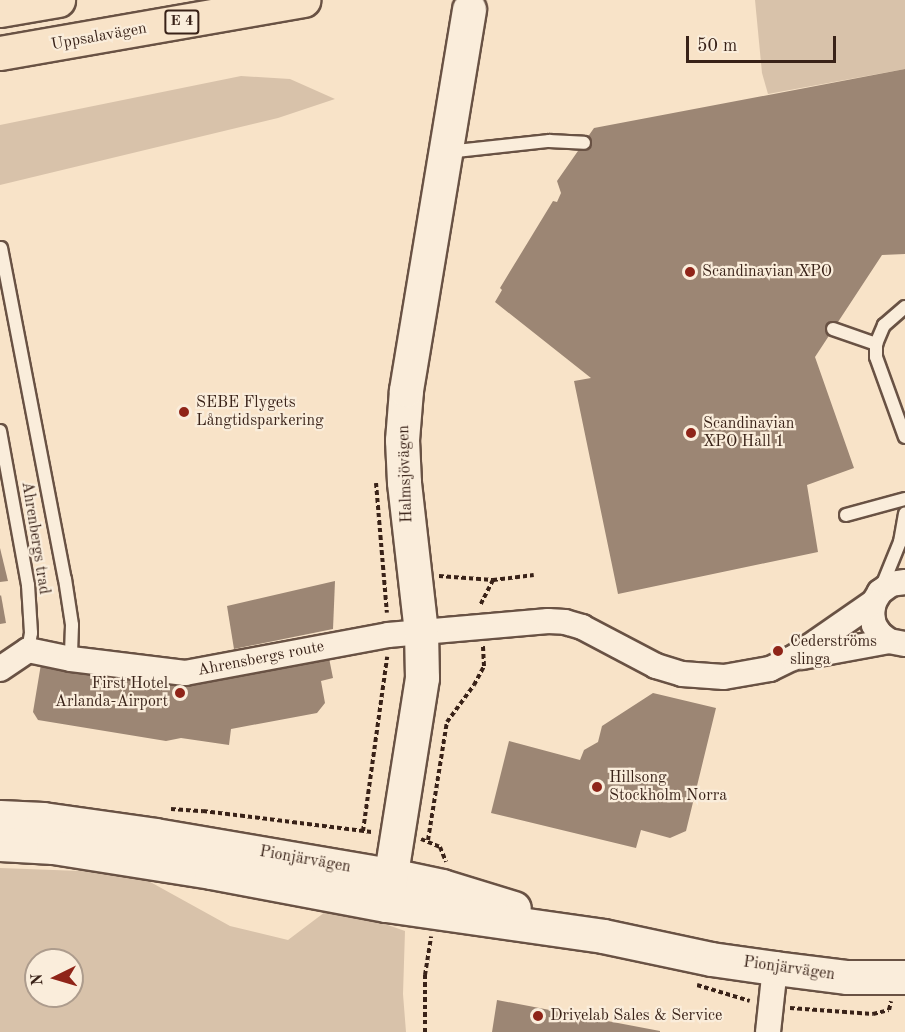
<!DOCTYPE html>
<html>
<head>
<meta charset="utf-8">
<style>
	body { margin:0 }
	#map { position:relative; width:905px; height:1032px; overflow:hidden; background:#f8e3c8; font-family:"Old Standard TT",serif }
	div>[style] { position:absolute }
	.green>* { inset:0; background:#d8c2aa }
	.building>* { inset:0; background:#9c8674 }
	.path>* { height:4px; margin-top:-2px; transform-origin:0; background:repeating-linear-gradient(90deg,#392218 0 4.5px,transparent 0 7.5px) }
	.roads { filter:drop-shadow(2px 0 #695244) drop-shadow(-2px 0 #695244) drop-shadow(0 2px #695244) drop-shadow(0 -2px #695244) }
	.lane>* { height:12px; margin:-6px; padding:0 6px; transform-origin:6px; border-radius:6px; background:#faeddb }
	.street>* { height:24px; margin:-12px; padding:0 12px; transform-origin:12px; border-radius:12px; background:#faeddb }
	.secondary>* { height:33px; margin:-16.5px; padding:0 16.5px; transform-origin:16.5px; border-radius:16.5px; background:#faeddb }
	.highway>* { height:33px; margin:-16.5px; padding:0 16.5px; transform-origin:16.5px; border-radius:16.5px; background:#f8e3c8 }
	.dots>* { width:16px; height:16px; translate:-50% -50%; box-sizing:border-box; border:3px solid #faeddb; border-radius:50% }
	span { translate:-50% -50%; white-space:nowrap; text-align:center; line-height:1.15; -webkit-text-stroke:4.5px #faeddb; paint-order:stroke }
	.shield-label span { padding:2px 4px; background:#faeddb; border:2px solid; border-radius:4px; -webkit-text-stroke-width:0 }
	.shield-label { font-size:15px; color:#392218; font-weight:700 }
	.street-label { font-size:16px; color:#392218 }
	.poi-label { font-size:16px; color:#392218 }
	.left { translate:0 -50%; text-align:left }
	.right { translate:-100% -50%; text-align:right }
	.north { position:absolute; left:24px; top:948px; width:60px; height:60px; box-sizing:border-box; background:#faeddb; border:2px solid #ad9c8d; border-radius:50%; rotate:265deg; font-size:16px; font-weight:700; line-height:24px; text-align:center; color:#392218 }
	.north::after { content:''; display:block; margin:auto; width:21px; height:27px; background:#8f2418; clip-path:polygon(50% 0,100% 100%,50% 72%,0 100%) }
	.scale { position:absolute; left:686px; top:36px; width:150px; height:27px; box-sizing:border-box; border:3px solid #392218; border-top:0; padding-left:8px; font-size:18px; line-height:21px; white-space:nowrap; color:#392218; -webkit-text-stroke:4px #faeddb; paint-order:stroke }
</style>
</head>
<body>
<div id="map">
	<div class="green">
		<div style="clip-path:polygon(755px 0,905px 0,905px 69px,768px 94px,762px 73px)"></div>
		<div style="clip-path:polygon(241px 76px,290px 79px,335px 99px,278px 118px,0 185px,0 125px)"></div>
		<div style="clip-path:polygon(evenodd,0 868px,134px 873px,230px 926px,288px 940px,333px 906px,405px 931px,403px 994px,406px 1032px,0 1032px,0 868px,36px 960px,72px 960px,72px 996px,36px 996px,36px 960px)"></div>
	</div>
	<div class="building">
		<div style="clip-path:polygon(905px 69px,905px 254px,882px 255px,815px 357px,854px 468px,807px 485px,818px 552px,618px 594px,574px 381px,591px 378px,495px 302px,502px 290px,500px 288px,553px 201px,557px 202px,561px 193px,557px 181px,594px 128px)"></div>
		<div style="clip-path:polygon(0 548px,8px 581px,0 582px)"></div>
		<div style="clip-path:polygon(335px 581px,333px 629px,234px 649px,227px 606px)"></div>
		<div style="clip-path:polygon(1px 595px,6px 623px,0 624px,0 596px)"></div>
		<div style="clip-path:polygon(328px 653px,333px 678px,321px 681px,325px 703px,317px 713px,231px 729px,229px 745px,181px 738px,166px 741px,38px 720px,33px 712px,41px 664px,172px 683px)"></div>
		<div style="clip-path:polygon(653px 693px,716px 708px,686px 831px,670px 838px,641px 830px,636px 848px,491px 813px,509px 741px,580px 760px,584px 750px,598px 742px,602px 726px)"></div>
		<div style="clip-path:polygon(497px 1000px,660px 1031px,660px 1032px,492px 1032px)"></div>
	</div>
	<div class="path">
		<div style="left:376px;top:483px;width:130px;rotate:85.2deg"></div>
		<div style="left:439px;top:576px;width:54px;rotate:4.2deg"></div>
		<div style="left:493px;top:580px;width:29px;rotate:117deg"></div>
		<div style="left:493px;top:580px;width:41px;rotate:-7deg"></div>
		<div style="left:171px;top:809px;width:32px;rotate:4deg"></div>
		<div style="left:203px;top:811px;width:170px;rotate:7.1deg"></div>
		<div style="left:363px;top:831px;width:176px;rotate:-82.1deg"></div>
		<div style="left:421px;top:839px;width:21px;rotate:23deg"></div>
		<div style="left:440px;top:847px;width:16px;rotate:68deg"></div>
		<div style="left:428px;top:840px;width:120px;rotate:-80.9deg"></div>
		<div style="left:447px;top:722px;width:46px;rotate:-53.9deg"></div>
		<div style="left:474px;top:685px;width:21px;rotate:-62deg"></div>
		<div style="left:484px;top:666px;width:20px;rotate:-93deg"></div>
		<div style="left:697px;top:985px;width:55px;rotate:16.8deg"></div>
		<div style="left:790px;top:1008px;width:83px;rotate:4.1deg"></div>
		<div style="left:873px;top:1014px;width:16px;rotate:-14deg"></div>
		<div style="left:889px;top:1010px;width:9px;rotate:-77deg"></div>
		<div style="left:425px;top:1032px;width:57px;rotate:-90deg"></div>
		<div style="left:425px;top:975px;width:39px;rotate:-81deg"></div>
	</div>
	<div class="roads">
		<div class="lane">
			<div style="left:447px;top:152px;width:103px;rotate:-6.2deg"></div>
			<div style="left:549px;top:141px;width:35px;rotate:3deg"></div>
			<div style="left:1px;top:248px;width:337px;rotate:79.1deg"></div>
			<div style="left:65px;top:579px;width:47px;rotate:81.3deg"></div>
			<div style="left:72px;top:625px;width:34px;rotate:92deg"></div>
			<div style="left:905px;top:307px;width:28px;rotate:139deg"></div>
			<div style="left:884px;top:325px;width:21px;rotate:113deg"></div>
			<div style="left:876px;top:344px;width:13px;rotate:90deg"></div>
			<div style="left:876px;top:357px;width:85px;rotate:70.1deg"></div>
			<div style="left:833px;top:329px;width:46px;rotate:19.2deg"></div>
			<div style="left:0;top:431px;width:157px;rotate:79.7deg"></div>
			<div style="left:28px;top:585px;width:48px;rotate:86.4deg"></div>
			<div style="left:31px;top:633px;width:17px;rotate:100deg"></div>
			<div style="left:846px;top:515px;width:61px;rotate:-15.2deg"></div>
			<div style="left:882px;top:586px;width:48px;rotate:-67.8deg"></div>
			<div style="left:900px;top:542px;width:29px;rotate:-80deg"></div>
		</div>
		<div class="street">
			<div style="left:905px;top:582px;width:14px;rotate:172deg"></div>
			<div style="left:891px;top:584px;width:14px;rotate:144deg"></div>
			<div style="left:880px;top:592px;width:12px;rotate:121deg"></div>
			<div style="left:874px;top:602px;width:11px;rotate:100deg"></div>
			<div style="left:872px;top:613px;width:12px;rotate:81deg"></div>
			<div style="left:874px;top:625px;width:11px;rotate:56deg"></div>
			<div style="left:880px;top:634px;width:11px;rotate:38deg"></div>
			<div style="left:889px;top:641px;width:16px;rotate:11deg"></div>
			<div style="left:802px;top:657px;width:88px;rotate:-10.4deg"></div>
			<div style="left:0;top:669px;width:34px;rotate:-34deg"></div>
			<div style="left:28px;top:650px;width:44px;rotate:11.8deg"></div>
			<div style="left:71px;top:659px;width:115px;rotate:7deg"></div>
			<div style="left:185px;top:673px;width:207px;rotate:-10.6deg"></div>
			<div style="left:388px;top:635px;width:161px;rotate:-5deg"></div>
			<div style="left:548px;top:621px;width:17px;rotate:3deg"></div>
			<div style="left:565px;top:622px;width:18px;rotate:16deg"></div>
			<div style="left:582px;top:627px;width:84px;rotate:27.8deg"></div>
			<div style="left:656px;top:666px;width:27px;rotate:17deg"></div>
			<div style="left:682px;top:674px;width:42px;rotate:4.1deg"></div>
			<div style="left:724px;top:677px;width:47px;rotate:-9.9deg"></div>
			<div style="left:770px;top:669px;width:25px;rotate:-26deg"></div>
			<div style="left:793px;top:658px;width:98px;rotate:-34.7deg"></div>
			<div style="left:768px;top:1032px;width:64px;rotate:-83.8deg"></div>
		</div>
		<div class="secondary">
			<div style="left:0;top:817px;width:43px;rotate:2.7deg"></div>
			<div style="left:43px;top:819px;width:113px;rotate:8.1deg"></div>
			<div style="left:155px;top:835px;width:238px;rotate:9.7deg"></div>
			<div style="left:390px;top:875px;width:53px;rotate:11.9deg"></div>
			<div style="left:442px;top:886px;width:75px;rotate:17deg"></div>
			<div style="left:0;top:844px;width:53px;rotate:3.2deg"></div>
			<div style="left:53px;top:847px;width:160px;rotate:9deg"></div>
			<div style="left:211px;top:872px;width:178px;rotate:10.7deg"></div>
			<div style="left:386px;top:905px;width:219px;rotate:8.1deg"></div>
			<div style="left:603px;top:936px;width:110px;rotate:12deg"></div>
			<div style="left:711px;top:959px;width:65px;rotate:8deg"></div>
			<div style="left:775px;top:968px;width:73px;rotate:7.1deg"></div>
			<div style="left:847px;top:977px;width:58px"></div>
			<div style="left:386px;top:905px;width:230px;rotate:-81deg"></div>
			<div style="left:422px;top:678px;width:46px;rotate:-91.2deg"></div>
			<div style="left:421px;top:632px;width:151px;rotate:-96.5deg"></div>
			<div style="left:404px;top:482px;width:42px;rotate:-92.7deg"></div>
			<div style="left:402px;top:440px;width:50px;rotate:-85.4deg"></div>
			<div style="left:406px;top:390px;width:386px;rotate:-80.6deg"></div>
		</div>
		<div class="highway">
			<div style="left:0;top:10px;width:59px;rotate:-9.8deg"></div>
			<div style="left:0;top:53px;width:308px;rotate:-9.9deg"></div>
		</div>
	</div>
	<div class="dots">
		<div style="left:690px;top:272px;background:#8f2418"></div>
		<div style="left:184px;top:412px;background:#8f2418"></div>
		<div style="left:691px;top:433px;background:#8f2418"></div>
		<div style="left:778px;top:651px;background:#8f2418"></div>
		<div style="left:180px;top:693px;background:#8f2418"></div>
		<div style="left:597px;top:787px;background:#8f2418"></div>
		<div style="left:538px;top:1016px;background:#8f2418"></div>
	</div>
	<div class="shield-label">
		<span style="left:182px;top:22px">E 4</span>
	</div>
	<div class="street-label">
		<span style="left:99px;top:37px;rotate:-10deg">Uppsalavägen</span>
		<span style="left:406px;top:474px;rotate:-92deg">Halmsjövägen</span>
		<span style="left:35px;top:538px;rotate:81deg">Ahrenbergs trad</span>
		<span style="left:261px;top:659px;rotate:-11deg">Ahrensbergs route</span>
		<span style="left:305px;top:860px;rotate:10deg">Pionjärvägen</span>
		<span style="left:789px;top:969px;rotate:8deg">Pionjärvägen</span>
	</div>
	<div class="poi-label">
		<span class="left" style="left:702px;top:272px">Scandinavian XPO</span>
		<span class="left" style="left:196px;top:412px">SEBE Flygets<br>Långtidsparkering</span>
		<span class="left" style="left:703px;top:433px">Scandinavian<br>XPO Hall 1</span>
		<span class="left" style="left:790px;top:651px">Cederströms<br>slinga</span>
		<span class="right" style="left:168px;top:693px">First Hotel<br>Arlanda-Airport</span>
		<span class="left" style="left:609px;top:787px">Hillsong<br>Stockholm Norra</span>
		<span class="left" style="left:550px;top:1016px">Drivelab Sales &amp; Service</span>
	</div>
	<div class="north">N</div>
	<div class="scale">50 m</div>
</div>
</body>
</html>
